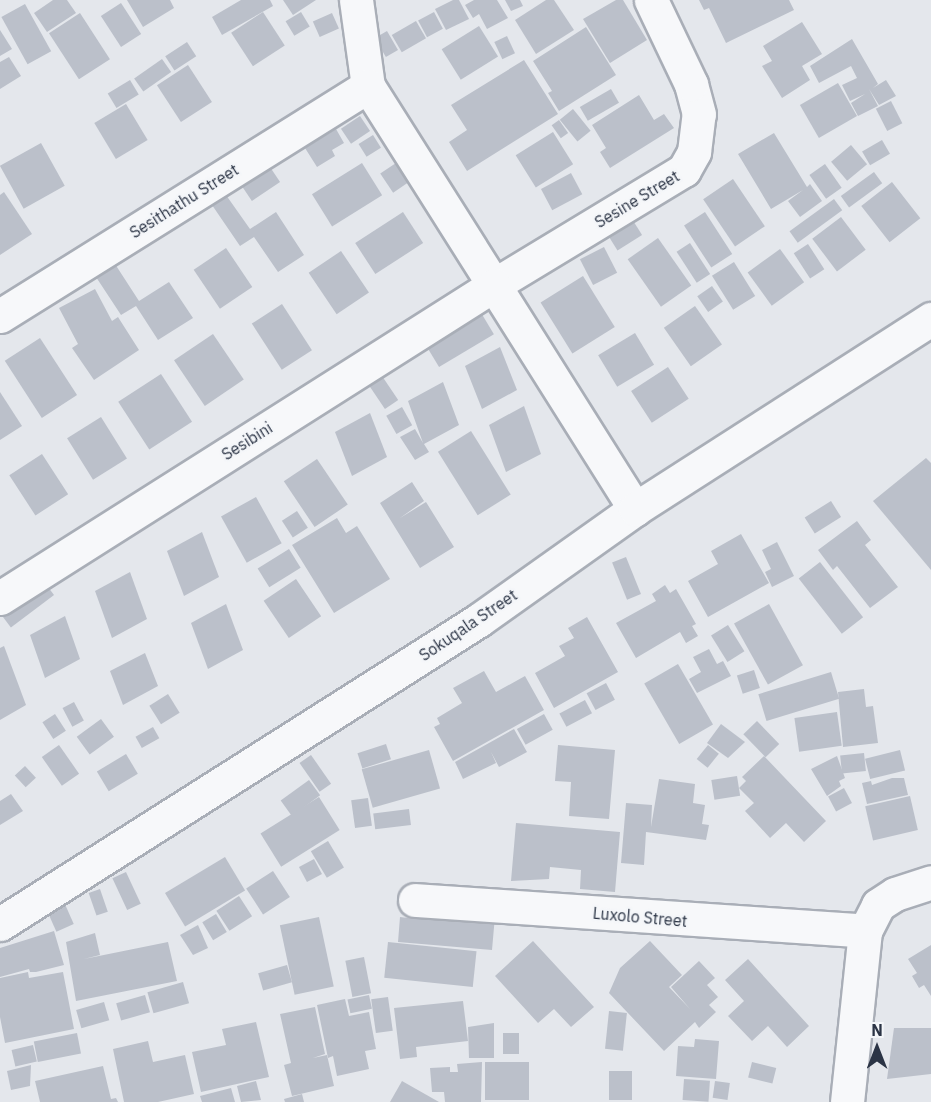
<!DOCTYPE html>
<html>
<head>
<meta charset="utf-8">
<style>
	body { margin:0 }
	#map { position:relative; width:931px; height:1102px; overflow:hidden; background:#e4e7ec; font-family:"IBM Plex Sans",sans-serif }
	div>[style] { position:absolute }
	.building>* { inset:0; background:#bbc0ca; transform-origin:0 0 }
	.roads { filter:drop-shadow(2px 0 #a9aeb7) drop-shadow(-2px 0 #a9aeb7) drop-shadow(0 2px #a9aeb7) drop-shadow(0 -2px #a9aeb7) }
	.minor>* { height:33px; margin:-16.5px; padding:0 16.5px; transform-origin:16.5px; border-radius:16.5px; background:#f7f8fa }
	span { translate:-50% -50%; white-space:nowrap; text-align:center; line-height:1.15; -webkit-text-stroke:4.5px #f4f6f9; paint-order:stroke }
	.street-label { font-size:16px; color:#2b3445 }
	.north { position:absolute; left:847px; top:1018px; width:60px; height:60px; -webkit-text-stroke:4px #f4f6f9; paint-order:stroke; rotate:0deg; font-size:16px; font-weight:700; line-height:24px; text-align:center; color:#2b3445 }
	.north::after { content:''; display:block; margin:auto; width:21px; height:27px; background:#2b3445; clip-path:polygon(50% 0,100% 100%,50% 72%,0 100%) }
</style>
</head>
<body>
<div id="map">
	<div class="building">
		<div style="clip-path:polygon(53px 0,67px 0,76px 13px,47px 32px,34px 13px)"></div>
		<div style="clip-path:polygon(127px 0,170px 0,174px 8px,143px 27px)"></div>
		<div style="clip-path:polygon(241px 0,270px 0,273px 6px,222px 35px,212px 17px)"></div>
		<div style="clip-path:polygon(283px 0,316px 0,293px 15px)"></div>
		<div style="clip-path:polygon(453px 0,459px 0,469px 19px,446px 30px,435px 9px)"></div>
		<div style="clip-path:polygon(474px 0,497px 0,508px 18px,487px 29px,479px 14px,473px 18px,465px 5px)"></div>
		<div style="clip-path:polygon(505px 0,520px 0,523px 6px,511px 11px)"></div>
		<div style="clip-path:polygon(546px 0,554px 0,574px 30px,536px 54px,515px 20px)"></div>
		<div style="clip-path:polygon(616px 0,623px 0,647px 40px,610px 63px,583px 19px)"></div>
		<div style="clip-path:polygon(699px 0,789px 0,794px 10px,726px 43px,709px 8px,704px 10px)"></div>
		<div style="left:121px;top:3px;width:37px;height:24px;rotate:57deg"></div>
		<div style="left:25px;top:4px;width:54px;height:27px;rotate:61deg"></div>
		<div style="left:263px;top:12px;width:40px;height:38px;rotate:57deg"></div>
		<div style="left:301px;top:12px;width:17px;height:18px;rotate:59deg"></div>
		<div style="left:434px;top:12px;width:19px;height:18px;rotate:62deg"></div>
		<div style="left:80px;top:13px;width:55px;height:37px;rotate:57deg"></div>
		<div style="left:332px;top:13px;width:17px;height:21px;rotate:66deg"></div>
		<div style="left:416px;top:21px;width:20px;height:28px;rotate:60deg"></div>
		<div style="clip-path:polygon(802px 22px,822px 54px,802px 66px,810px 80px,782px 98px,762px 66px,772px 61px,763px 46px)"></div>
		<div style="left:479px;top:26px;width:36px;height:44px;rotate:58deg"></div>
		<div style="clip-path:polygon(586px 27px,616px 75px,559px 111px,548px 93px,552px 91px,533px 61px)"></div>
		<div style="clip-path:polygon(0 30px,12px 49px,0 56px)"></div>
		<div style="left:387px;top:31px;width:22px;height:14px;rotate:60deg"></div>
		<div style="left:507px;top:36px;width:19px;height:14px;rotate:65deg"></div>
		<div style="clip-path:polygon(852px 39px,878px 84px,873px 88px,886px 80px,896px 96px,879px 105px,869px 89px,878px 106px,858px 116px,851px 103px,865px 94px,850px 101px,842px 85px,857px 78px,851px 66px,819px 83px,810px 66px)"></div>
		<div style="left:187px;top:42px;width:17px;height:26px;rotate:57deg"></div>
		<div style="clip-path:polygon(9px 57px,21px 76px,0 89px,0 62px)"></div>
		<div style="left:162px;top:59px;width:16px;height:34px;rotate:55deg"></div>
		<div style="clip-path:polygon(524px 60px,558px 114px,467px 171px,449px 142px,467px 130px,451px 105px)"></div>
		<div style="left:188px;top:65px;width:44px;height:37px;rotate:57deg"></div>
		<div style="left:130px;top:80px;width:17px;height:26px;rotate:59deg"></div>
		<div style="left:838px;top:83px;width:38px;height:44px;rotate:60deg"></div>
		<div style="left:611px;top:89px;width:16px;height:36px;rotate:60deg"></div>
		<div style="clip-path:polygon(639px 95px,654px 120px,664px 114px,674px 128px,610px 168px,600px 152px,606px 148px,592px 125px)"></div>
		<div style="left:891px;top:101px;width:25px;height:17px;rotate:63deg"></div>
		<div style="left:126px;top:104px;width:42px;height:37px;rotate:59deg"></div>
		<div style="left:573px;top:109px;width:28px;height:17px;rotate:51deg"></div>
		<div style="left:360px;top:116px;width:18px;height:23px;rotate:56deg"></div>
		<div style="left:559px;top:120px;width:16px;height:9px;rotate:55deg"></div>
		<div style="clip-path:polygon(336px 129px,344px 143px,332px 150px,335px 156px,317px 167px,305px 148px)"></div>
		<div style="left:553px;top:132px;width:38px;height:44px;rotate:58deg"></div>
		<div style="clip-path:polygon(774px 133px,807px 187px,810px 184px,822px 201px,800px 217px,788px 201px,803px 190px,771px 209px,738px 154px)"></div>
		<div style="left:373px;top:135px;width:15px;height:17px;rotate:58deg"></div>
		<div style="left:882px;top:140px;width:16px;height:23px;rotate:60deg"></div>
		<div style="left:41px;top:143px;width:49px;height:47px;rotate:61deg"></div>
		<div style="left:851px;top:145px;width:25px;height:26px;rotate:50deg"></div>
		<div style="left:362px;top:163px;width:38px;height:59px;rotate:58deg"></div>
		<div style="left:396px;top:163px;width:23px;height:19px;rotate:56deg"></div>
		<div style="left:825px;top:164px;width:29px;height:19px;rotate:55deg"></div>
		<div style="left:270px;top:167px;width:18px;height:34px;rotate:56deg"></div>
		<div style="left:874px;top:172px;width:14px;height:41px;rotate:54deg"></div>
		<div style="left:571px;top:173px;width:24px;height:34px;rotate:62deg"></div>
		<div style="left:733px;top:179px;width:57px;height:36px;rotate:56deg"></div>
		<div style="left:892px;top:182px;width:46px;height:39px;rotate:52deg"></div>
		<div style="clip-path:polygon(4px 192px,32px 234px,0 255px,0 195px)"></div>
		<div style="clip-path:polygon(226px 195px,250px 229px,276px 212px,304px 255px,278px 272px,254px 237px,240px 246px,212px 205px)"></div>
		<div style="left:834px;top:199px;width:14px;height:55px;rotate:54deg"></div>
		<div style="left:403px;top:212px;width:37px;height:57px;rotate:57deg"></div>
		<div style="left:705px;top:212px;width:50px;height:25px;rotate:57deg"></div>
		<div style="left:841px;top:217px;width:41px;height:36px;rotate:53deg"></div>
		<div style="left:632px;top:219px;width:19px;height:29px;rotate:58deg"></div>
		<div style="left:658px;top:238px;width:58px;height:37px;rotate:55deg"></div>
		<div style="left:690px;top:243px;width:37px;height:16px;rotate:57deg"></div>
		<div style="left:808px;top:244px;width:30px;height:17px;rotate:57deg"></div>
		<div style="left:604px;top:247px;width:29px;height:27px;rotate:63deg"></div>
		<div style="left:226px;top:248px;width:47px;height:39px;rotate:56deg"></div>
		<div style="left:780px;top:249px;width:41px;height:40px;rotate:54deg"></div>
		<div style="left:341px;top:251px;width:50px;height:39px;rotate:56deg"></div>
		<div style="left:734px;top:262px;width:40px;height:26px;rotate:58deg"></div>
		<div style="clip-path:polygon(115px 264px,139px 301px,169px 282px,193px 318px,158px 340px,136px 306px,121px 315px,96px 277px)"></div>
		<div style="left:583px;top:276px;width:60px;height:50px;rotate:58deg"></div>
		<div style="left:712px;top:286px;width:19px;height:18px;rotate:55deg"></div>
		<div style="clip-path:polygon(95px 289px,112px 321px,118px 317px,139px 350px,94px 380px,72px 348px,78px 344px,59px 308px)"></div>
		<div style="left:282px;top:304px;width:55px;height:36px;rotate:57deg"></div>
		<div style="left:695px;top:306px;width:47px;height:38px;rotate:55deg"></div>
		<div style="left:480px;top:311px;width:27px;height:64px;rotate:59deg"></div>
		<div style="left:635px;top:333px;width:37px;height:43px;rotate:59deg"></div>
		<div style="left:213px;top:334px;width:55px;height:47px;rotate:56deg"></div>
		<div style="left:40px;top:338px;width:68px;height:42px;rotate:57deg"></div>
		<div style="clip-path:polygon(500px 347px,517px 390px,482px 409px,465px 366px)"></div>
		<div style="left:668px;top:367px;width:38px;height:44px;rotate:57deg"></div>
		<div style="left:161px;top:374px;width:57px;height:51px;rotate:57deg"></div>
		<div style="left:382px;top:376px;width:29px;height:16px;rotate:56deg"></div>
		<div style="clip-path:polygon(443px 382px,459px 425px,424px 444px,429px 452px,415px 460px,400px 437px,415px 429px,423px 443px,408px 401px)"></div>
		<div style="clip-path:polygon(0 392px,22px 426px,0 440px)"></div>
		<div style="clip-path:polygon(524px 406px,541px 454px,506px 472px,489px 425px)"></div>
		<div style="left:402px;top:407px;width:21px;height:18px;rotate:61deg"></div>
		<div style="clip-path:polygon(370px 413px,387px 457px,352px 476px,335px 432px)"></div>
		<div style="left:101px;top:417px;width:49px;height:40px;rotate:58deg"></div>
		<div style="left:471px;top:431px;width:75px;height:39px;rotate:58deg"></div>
		<div style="left:42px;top:454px;width:48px;height:39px;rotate:57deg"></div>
		<div style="clip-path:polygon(926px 458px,931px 463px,931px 570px,873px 501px)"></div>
		<div style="left:317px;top:459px;width:55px;height:40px;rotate:56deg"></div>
		<div style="clip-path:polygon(412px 482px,424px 501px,400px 518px,426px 502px,454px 547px,420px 568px,380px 503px)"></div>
		<div style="left:256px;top:497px;width:53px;height:40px;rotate:61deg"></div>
		<div style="left:831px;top:501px;width:19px;height:31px;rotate:58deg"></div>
		<div style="left:297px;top:511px;width:20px;height:18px;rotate:57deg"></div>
		<div style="clip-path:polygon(337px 518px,346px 533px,357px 526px,390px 579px,334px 613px,292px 545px)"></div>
		<div style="clip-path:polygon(857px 521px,871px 540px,865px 545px,898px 587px,870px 608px,837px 566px,833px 570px,818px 550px)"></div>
		<div style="clip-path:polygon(202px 532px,219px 577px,184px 596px,167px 551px)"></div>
		<div style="clip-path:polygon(741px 534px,769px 583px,708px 617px,688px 581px,718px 564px,711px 551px)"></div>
		<div style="clip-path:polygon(777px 542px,794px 576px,772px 587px,765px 572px,771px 569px,762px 550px)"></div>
		<div style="left:289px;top:549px;width:22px;height:37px;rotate:58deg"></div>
		<div style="left:626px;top:557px;width:40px;height:15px;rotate:68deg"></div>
		<div style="left:820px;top:562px;width:70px;height:27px;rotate:52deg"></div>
		<div style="clip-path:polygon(130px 572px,147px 619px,112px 638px,95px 591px)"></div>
		<div style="left:296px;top:579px;width:45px;height:39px;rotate:56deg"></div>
		<div style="left:45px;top:583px;width:15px;height:54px;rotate:53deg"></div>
		<div style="clip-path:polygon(665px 585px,670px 593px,676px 589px,696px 624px,692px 626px,698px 636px,686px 643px,680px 632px,636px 658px,616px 623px,656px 601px,652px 594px)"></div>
		<div style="clip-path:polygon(226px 604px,243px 650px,208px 669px,191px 623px)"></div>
		<div style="left:769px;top:604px;width:70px;height:40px;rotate:61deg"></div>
		<div style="clip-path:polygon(65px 616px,80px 659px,45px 678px,30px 635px)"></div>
		<div style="clip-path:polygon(587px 617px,618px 672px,554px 708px,535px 673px,565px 656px,559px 646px,574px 638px,568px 628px)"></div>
		<div style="left:728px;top:625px;width:31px;height:20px;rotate:58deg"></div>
		<div style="clip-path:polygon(4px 646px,26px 705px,0 720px,0 648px)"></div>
		<div style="clip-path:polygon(709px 649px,717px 664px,723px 661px,731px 676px,697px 693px,689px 679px,701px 672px,693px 657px)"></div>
		<div style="clip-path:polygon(145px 653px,158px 686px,123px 705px,110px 671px)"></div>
		<div style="left:678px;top:664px;width:70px;height:39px;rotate:60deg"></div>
		<div style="left:754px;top:670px;width:19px;height:18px;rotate:72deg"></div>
		<div style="clip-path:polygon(484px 671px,496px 692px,525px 676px,544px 710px,453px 761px,434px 727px,440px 724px,437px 718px,462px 703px,453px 688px)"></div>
		<div style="left:831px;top:672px;width:28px;height:76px;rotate:73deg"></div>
		<div style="left:606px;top:683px;width:19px;height:22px;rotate:62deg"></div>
		<div style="clip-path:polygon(864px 689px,866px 707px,873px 706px,878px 743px,843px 747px,838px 692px)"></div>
		<div style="left:168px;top:694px;width:22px;height:22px;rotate:58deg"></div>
		<div style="left:585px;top:700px;width:15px;height:29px;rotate:62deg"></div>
		<div style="left:74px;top:702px;width:21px;height:13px;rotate:62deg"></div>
		<div style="left:837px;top:712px;width:34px;height:43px;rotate:82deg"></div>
		<div style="left:55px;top:714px;width:20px;height:15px;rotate:57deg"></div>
		<div style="left:544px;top:714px;width:18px;height:31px;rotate:61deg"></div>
		<div style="left:101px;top:719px;width:22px;height:30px;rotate:54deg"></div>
		<div style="left:757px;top:721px;width:32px;height:19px;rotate:46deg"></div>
		<div style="clip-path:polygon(721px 724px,745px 742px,728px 758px,707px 743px)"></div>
		<div style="left:153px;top:727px;width:13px;height:20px;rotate:61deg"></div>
		<div style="clip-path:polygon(514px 729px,527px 752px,499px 767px,491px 752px,496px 763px,463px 779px,455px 762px)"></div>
		<div style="left:386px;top:744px;width:16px;height:30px;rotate:72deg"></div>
		<div style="left:59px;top:745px;width:35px;height:21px;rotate:55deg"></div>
		<div style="clip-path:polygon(558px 745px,615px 750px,609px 819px,569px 816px,571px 782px,555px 781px)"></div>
		<div style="left:708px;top:745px;width:14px;height:18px;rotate:39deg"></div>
		<div style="left:429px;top:750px;width:40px;height:70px;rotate:74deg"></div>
		<div style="left:900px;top:750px;width:21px;height:36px;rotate:76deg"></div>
		<div style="left:864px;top:753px;width:18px;height:24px;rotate:84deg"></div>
		<div style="left:126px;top:754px;width:23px;height:34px;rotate:59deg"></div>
		<div style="left:311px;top:755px;width:35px;height:14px;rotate:55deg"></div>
		<div style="clip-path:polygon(764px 756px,826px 821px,804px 842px,786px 823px,770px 838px,745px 811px,754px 803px,739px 788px,746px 781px,742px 777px)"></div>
		<div style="clip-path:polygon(837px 756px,845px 778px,839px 781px,841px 786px,827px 796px,811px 769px)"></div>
		<div style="left:25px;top:766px;width:16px;height:14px;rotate:47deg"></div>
		<div style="left:737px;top:776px;width:20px;height:26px;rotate:81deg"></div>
		<div style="clip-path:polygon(892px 778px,904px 778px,908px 795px,867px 804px,862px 783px,871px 781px,872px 785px)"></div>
		<div style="clip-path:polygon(659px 779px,695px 784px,693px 803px,705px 805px,702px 824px,709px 825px,706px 840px,646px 832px,644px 865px,621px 863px,626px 803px,652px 805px,651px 827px)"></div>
		<div style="left:309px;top:780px;width:19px;height:35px;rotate:54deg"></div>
		<div style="left:844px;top:788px;width:17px;height:18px;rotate:62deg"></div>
		<div style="clip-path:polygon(11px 794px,23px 811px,0 825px,0 801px)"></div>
		<div style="left:910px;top:796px;width:35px;height:46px;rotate:77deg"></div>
		<div style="left:319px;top:797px;width:39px;height:69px;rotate:58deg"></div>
		<div style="left:368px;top:798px;width:28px;height:17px;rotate:82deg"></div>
		<div style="left:409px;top:809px;width:16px;height:36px;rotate:83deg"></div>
		<div style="clip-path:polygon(516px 823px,620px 832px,615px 892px,580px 889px,581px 870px,550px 867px,549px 879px,511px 881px)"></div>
		<div style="left:328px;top:841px;width:31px;height:20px;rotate:59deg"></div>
		<div style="left:225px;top:857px;width:39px;height:70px;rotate:59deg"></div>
		<div style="left:314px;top:859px;width:17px;height:17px;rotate:62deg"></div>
		<div style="left:273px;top:871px;width:31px;height:32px;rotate:57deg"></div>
		<div style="left:126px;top:872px;width:35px;height:15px;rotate:65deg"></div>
		<div style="left:100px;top:889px;width:24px;height:12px;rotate:71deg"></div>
		<div style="left:239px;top:896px;width:24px;height:27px;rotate:57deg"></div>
		<div style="left:64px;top:902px;width:24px;height:19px;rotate:66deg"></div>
		<div style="clip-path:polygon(416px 910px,495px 916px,492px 950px,398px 942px,400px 917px,415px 919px)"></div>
		<div style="left:216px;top:914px;width:21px;height:16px;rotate:59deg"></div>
		<div style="left:319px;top:917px;width:71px;height:40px;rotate:78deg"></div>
		<div style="clip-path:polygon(198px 925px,208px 948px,193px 955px,180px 935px)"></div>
		<div style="clip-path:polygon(54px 931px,64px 965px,36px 972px,30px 972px,29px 969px,0 977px,0 948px)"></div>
		<div style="clip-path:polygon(95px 933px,100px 955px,84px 959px,168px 942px,177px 981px,76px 1001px,66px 942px)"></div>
		<div style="clip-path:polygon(533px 941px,594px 1007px,571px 1027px,554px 1009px,538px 1023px,495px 976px)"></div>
		<div style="clip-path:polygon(650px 941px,682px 975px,669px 987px,690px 1009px,671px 987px,699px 961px,715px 978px,707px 985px,718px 997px,709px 1005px,716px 1012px,699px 1028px,695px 1022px,664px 1051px,609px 993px,620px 968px)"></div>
		<div style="left:388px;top:942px;width:89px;height:36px;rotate:6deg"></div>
		<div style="clip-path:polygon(931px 945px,931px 996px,924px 985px,919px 988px,912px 976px,917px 973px,908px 959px)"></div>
		<div style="left:364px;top:957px;width:37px;height:19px;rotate:79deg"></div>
		<div style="clip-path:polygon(748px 959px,809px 1026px,787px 1047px,768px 1026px,752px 1041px,728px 1016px,744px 1001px,725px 980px)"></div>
		<div style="left:287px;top:965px;width:18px;height:30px;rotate:74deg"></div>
		<div style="clip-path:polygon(28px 972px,29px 978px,63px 972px,74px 1029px,5px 1043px,0 1017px,0 978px)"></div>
		<div style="left:183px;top:982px;width:22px;height:37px;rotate:74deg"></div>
		<div style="left:145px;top:995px;width:18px;height:30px;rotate:74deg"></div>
		<div style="left:369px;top:995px;width:14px;height:22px;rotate:78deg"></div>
		<div style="left:388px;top:997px;width:34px;height:17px;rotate:82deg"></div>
		<div style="clip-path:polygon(345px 999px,349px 1016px,369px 1012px,376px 1049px,365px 1051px,369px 1069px,337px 1076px,333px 1056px,328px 1058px,317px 1005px)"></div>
		<div style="clip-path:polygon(463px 1001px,468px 1041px,416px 1047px,417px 1057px,400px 1059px,394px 1008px)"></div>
		<div style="left:104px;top:1002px;width:19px;height:29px;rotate:74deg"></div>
		<div style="clip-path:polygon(315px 1007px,325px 1054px,313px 1058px,327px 1055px,334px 1086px,292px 1096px,284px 1065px,291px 1063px,280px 1014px)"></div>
		<div style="left:609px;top:1011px;width:18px;height:38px;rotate:6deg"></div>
		<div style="clip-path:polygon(256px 1022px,269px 1077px,201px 1092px,192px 1052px,226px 1045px,222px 1029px)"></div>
		<div style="clip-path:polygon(494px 1023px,494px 1058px,469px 1058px,468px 1027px)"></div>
		<div style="clip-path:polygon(894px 1028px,931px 1028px,931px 1074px,887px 1079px)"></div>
		<div style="left:77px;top:1033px;width:21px;height:44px;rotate:79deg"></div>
		<div style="left:503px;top:1033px;width:16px;height:21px"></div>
		<div style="clip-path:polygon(695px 1039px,719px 1041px,716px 1079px,676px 1076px,678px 1046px,694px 1047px)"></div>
		<div style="clip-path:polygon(148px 1041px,153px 1062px,185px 1055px,194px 1094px,158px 1102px,124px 1102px,113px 1049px)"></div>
		<div style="left:33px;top:1045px;width:17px;height:22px;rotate:77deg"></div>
		<div style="clip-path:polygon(482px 1062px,481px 1102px,445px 1102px,444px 1092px,432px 1092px,430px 1068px,450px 1067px,450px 1072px,458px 1072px,457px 1064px)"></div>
		<div style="left:485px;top:1062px;width:44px;height:38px"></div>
		<div style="left:752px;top:1062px;width:25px;height:16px;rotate:14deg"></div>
		<div style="clip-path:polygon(31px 1065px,30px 1086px,11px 1090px,7px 1071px)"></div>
		<div style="clip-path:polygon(103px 1066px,111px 1099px,116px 1098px,118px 1102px,40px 1102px,35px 1081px)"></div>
		<div style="left:609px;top:1071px;width:23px;height:29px"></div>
		<div style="left:684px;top:1079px;width:26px;height:21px;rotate:4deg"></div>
		<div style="clip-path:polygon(256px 1081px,261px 1100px,241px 1102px,237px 1086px)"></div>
		<div style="clip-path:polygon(402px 1081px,439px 1102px,390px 1102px)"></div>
		<div style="left:715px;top:1081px;width:15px;height:17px;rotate:8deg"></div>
		<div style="clip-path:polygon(231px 1088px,235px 1102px,202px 1102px,200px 1096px)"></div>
		<div style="clip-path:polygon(302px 1094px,304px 1102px,285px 1102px,284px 1099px)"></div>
	</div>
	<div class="roads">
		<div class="minor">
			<div style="left:356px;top:0;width:87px;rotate:82.1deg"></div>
			<div style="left:368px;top:86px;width:236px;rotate:57.7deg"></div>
			<div style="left:494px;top:285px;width:222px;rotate:-31.2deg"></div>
			<div style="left:684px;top:170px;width:21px;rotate:-61deg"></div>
			<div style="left:694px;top:152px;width:38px;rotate:-83deg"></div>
			<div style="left:699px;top:114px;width:31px;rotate:-105deg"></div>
			<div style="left:691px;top:84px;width:93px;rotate:-115.5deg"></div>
			<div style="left:0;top:316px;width:434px;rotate:-32deg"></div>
			<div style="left:0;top:598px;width:585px;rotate:-32.36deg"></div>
			<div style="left:494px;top:285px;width:265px;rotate:57.8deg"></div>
			<div style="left:415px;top:900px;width:451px;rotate:3.9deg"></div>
			<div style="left:0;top:924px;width:567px;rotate:-32.4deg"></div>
			<div style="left:479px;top:620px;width:191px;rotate:-35.4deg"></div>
			<div style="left:635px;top:509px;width:352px;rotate:-32.7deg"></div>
			<div style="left:847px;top:1102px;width:172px;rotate:-84deg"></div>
			<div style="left:865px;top:931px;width:29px;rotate:-63deg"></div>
			<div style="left:878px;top:905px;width:20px;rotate:-33deg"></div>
			<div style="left:895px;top:894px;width:38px;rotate:-18deg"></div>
		</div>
	</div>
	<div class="street-label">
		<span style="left:637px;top:199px;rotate:-31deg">Sesine Street</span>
		<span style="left:184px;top:201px;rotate:-32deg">Sesithathu Street</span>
		<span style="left:247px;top:441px;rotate:-32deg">Sesibini</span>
		<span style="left:468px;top:625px;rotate:-34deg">Sokuqala Street</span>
		<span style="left:640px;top:917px;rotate:5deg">Luxolo Street</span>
	</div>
	<div class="north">N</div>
</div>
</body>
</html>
